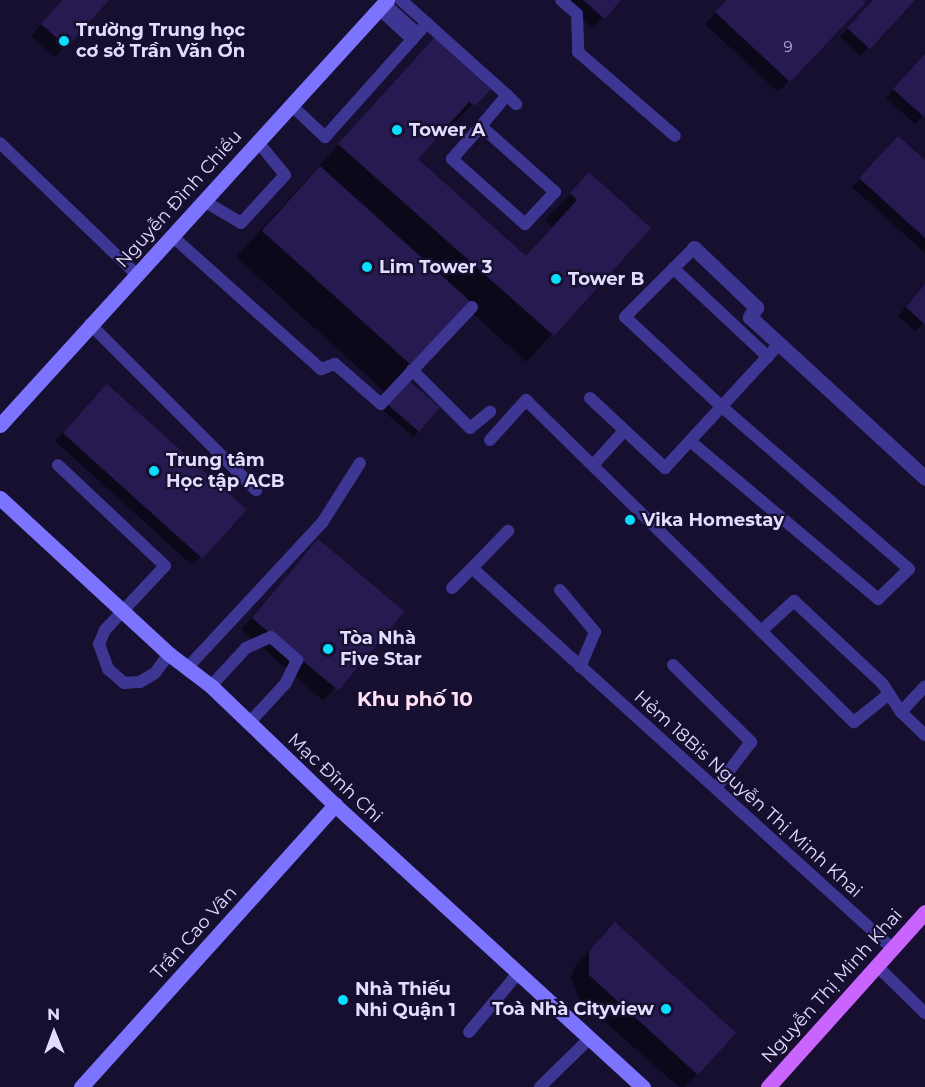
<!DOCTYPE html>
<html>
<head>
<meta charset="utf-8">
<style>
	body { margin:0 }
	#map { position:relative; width:925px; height:1087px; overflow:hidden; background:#160f2f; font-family:Montserrat,sans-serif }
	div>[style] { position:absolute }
	.shadow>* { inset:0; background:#0007; transform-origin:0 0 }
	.building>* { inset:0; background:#271a51; transform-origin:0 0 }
	.lane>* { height:12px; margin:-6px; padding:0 6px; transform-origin:6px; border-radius:6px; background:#3d3692 }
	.street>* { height:15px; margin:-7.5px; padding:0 7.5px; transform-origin:7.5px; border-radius:7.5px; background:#3d3692 }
	.secondary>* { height:15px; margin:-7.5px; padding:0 7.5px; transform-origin:7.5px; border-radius:7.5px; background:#7c74ff }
	.primary>* { height:15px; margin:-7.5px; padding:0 7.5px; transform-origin:7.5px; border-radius:7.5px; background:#ca64ff }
	.dots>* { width:16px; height:16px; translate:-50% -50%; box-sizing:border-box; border:3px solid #160f2f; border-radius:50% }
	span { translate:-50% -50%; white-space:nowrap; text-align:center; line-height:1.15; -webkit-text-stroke:4.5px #160f2f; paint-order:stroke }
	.number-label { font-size:15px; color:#b3acd4 }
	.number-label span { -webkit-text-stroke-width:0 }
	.poi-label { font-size:18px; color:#e2ddff; font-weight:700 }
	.left { translate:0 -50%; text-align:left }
	.right { translate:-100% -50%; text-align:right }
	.street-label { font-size:18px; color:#e2ddff }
	.neighbourhood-label { font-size:20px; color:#ffdff2; font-weight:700 }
	.north { position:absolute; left:24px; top:1003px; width:60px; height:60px; -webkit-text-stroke:4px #160f2f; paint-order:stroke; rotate:359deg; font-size:16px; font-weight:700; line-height:24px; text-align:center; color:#e2ddff }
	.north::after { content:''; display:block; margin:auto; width:21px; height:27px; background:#e2ddff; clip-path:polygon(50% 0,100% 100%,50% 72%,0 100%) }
</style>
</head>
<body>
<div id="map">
	<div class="shadow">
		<div style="clip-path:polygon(63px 0,107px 0,55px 57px,31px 36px)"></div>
		<div style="clip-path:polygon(560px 0,619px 0,593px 28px)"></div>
		<div style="clip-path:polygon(728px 0,861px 0,863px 2px,778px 92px,705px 24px)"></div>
		<div style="clip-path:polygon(874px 0,913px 0,860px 56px,840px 37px)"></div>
		<div style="clip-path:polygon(435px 39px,490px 88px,416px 159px,525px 257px,552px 227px,545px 220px,589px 175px,649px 229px,526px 362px,467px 308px,386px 393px,236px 257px)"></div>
		<div style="clip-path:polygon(925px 55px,925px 113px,915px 124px,886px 98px)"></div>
		<div style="clip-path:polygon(890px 146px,925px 162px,925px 253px,852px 187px)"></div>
		<div style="clip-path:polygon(925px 285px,925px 321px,915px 331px,898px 316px)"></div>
		<div style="left:406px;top:380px;width:43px;height:38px;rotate:41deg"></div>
		<div style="clip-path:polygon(99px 394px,200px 557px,192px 565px,55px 441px)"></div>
		<div style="left:318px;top:541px;width:109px;height:117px;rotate:41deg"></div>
		<div style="clip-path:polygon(599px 940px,697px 1074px,684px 1087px,679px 1087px,580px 1000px,571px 978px,574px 968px)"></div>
	</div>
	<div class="building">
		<div style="clip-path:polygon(62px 0,109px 0,67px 47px,41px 24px)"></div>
		<div style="clip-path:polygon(583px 0,621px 0,605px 19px)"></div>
		<div style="clip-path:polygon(726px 0,863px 0,866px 2px,790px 82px,715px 12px)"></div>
		<div style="clip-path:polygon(873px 0,915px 0,870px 49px,847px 28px)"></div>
		<div style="clip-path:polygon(435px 37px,492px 88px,475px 106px,469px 102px,418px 159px,526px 256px,577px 200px,570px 193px,589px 172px,651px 228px,554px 336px,338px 144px)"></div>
		<div style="clip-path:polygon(925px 54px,925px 115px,924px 117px,893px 89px)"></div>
		<div style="clip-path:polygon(898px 136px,925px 160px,925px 238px,859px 178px)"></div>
		<div style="left:320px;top:166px;width:205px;height:87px;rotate:42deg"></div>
		<div style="clip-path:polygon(925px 284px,925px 325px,906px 307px)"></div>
		<div style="left:406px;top:378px;width:45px;height:32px;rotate:41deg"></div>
		<div style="left:107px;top:384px;width:188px;height:66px;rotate:42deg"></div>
		<div style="left:318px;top:539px;width:113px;height:103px;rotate:40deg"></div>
		<div style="clip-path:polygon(615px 922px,736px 1033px,698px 1075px,589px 975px,589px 951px)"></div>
	</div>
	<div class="lane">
		<div style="left:401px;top:0;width:142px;rotate:41.9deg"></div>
		<div style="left:507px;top:95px;width:40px;rotate:130deg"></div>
		<div style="left:481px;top:126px;width:44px;rotate:131.3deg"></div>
		<div style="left:452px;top:159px;width:98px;rotate:41.7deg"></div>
		<div style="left:525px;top:224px;width:44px;rotate:-46.8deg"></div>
		<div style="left:555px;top:192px;width:99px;rotate:-138.3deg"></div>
		<div style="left:561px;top:0;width:21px;rotate:41deg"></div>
		<div style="left:577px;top:14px;width:38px;rotate:88deg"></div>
		<div style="left:578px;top:52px;width:128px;rotate:40.9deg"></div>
		<div style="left:384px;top:3px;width:45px;rotate:42.3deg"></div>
		<div style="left:379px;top:9px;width:45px;rotate:42.3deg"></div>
		<div style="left:507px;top:95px;width:13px;rotate:45deg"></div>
		<div style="left:291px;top:105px;width:47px;rotate:43.3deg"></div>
		<div style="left:325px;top:137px;width:153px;rotate:-48.2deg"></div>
		<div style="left:0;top:143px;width:190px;rotate:43.9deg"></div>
		<div style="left:204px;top:201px;width:43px;rotate:30.7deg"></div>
		<div style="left:241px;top:223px;width:65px;rotate:-47.5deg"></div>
		<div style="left:285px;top:175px;width:43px;rotate:-129.3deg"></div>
		<div style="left:172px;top:236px;width:200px;rotate:41.8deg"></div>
		<div style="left:321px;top:369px;width:15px;rotate:-20deg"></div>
		<div style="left:335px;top:364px;width:61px;rotate:41deg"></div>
		<div style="left:381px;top:404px;width:133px;rotate:-46.8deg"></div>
		<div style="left:673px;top:268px;width:130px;rotate:43.1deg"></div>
		<div style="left:90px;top:324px;width:235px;rotate:45deg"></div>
		<div style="left:412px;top:370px;width:82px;rotate:45deg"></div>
		<div style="left:470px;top:428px;width:26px;rotate:-39deg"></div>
		<div style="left:590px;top:398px;width:103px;rotate:43deg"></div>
		<div style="left:665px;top:468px;width:170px;rotate:-47.4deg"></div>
		<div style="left:490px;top:440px;width:54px;rotate:-48deg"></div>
		<div style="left:526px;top:400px;width:460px;rotate:44.5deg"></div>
		<div style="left:854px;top:722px;width:45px;rotate:-38.7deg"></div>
		<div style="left:690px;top:441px;width:246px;rotate:40deg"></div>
		<div style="left:878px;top:599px;width:43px;rotate:-44.1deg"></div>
		<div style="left:909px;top:569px;width:247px;rotate:-139.1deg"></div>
		<div style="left:722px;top:407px;width:132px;rotate:-137.1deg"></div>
		<div style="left:625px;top:317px;width:98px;rotate:-45deg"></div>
		<div style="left:594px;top:464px;width:43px;rotate:-47.8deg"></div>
		<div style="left:58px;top:465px;width:147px;rotate:43.3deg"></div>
		<div style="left:165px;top:566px;width:88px;rotate:133.2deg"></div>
		<div style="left:105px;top:630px;width:15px;rotate:113deg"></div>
		<div style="left:99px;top:644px;width:27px;rotate:70deg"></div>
		<div style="left:108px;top:669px;width:21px;rotate:41deg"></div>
		<div style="left:124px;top:683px;width:16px;rotate:-4deg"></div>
		<div style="left:140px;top:682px;width:17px;rotate:-31deg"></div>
		<div style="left:155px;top:673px;width:24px;rotate:-54deg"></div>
		<div style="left:472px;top:568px;width:52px;rotate:-45.8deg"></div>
		<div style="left:452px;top:588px;width:28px;rotate:-45deg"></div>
		<div style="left:472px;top:568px;width:566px;rotate:42.14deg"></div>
		<div style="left:560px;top:590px;width:55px;rotate:50.2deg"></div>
		<div style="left:595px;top:632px;width:38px;rotate:113deg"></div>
		<div style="left:761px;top:631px;width:45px;rotate:-42.3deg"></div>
		<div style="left:794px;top:601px;width:120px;rotate:43deg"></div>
		<div style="left:882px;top:683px;width:35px;rotate:57deg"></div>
		<div style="left:901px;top:712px;width:33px;rotate:44deg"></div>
		<div style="left:673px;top:665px;width:110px;rotate:44.6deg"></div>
		<div style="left:751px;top:742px;width:58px;rotate:127.3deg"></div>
		<div style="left:188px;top:667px;width:197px;rotate:-47.1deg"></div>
		<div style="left:322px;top:523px;width:71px;rotate:-57.7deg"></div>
		<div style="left:211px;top:686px;width:52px;rotate:-47.4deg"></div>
		<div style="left:246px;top:648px;width:27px;rotate:-24deg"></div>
		<div style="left:271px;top:637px;width:35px;rotate:41deg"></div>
		<div style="left:297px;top:660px;width:25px;rotate:116deg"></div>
		<div style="left:286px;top:683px;width:54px;rotate:132.8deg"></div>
		<div style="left:901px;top:712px;width:35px;rotate:-47deg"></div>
		<div style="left:878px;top:967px;width:66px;rotate:44.4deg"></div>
		<div style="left:469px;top:1032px;width:78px;rotate:-50.2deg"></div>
		<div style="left:540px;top:1087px;width:70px;rotate:-44.4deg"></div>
	</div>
	<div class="street">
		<div style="left:694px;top:248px;width:86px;rotate:43.6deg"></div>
		<div style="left:756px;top:307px;width:12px;rotate:121deg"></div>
		<div style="left:750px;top:317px;width:238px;rotate:42.6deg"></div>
	</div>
	<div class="secondary">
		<div style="left:0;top:425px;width:575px;rotate:-47.68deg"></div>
		<div style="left:0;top:498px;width:230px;rotate:42.7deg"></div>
		<div style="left:169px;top:654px;width:53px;rotate:37.3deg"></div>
		<div style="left:211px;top:686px;width:172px;rotate:43.8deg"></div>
		<div style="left:335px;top:805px;width:418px;rotate:42.5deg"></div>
		<div style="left:81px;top:1087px;width:380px;rotate:-48deg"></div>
	</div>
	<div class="primary">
		<div style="left:768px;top:1087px;width:235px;rotate:-48.1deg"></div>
	</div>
	<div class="dots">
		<div style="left:64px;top:41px;background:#09deff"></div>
		<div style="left:397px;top:130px;background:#09deff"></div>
		<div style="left:367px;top:267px;background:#09deff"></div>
		<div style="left:556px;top:279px;background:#09deff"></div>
		<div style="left:154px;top:471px;background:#09deff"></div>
		<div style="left:630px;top:520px;background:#09deff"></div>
		<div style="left:328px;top:649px;background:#09deff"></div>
		<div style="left:343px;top:1000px;background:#09deff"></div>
		<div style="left:666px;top:1009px;background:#09deff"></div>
	</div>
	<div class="number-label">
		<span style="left:788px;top:47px">9</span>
	</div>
	<div class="poi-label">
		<span class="left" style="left:76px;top:41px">Trường Trung học<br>cơ sở Trần Văn Ơn</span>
		<span class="left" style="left:409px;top:130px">Tower A</span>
		<span class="left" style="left:379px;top:267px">Lim Tower 3</span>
		<span class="left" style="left:568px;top:279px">Tower B</span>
		<span class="left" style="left:166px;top:471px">Trung tâm<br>Học tập ACB</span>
		<span class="left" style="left:642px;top:520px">Vika Homestay</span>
		<span class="left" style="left:340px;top:649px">Tòa Nhà<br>Five Star</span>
		<span class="left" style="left:355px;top:1000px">Nhà Thiếu<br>Nhi Quận 1</span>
		<span class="right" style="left:654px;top:1009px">Toà Nhà Cityview</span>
	</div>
	<div class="street-label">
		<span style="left:179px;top:199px;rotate:-48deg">Nguyễn Đình Chiểu</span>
		<span style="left:335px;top:778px;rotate:43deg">Mạc Đĩnh Chi</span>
		<span style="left:748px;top:794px;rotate:42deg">Hẻm 18Bis Nguyễn Thị Minh Khai</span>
		<span style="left:194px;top:933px;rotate:-48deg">Trần Cao Vân</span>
		<span style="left:832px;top:986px;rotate:-48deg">Nguyễn Thị Minh Khai</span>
	</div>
	<div class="neighbourhood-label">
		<span style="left:415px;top:699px">Khu phố 10</span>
	</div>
	<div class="north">N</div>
</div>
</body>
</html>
